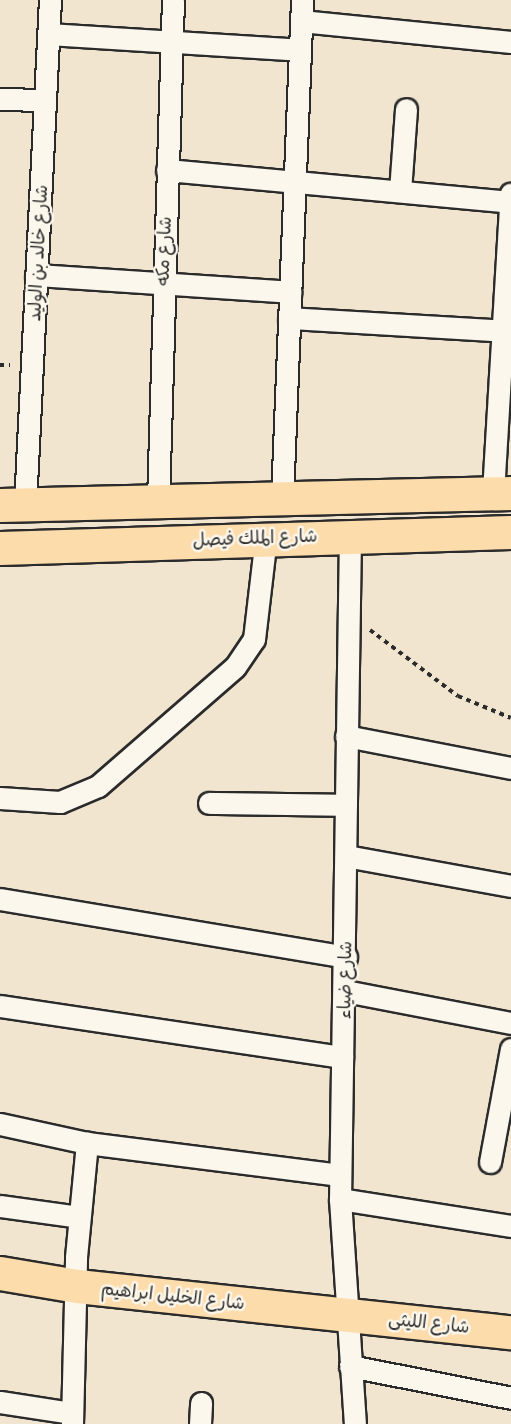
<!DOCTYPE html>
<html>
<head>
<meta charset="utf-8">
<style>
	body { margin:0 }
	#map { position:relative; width:511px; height:1424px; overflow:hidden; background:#f1e5d0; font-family:Itim,"Playpen Sans Arabic",sans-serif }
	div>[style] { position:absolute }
	.path>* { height:4px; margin-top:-2px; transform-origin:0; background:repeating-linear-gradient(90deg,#2b2b2b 0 4.5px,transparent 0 9px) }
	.roads { filter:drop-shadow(2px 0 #2b2b2b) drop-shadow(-2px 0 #2b2b2b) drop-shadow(0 2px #2b2b2b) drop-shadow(0 -2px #2b2b2b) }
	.street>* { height:21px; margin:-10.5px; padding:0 10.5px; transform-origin:10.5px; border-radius:10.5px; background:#fbf7ec }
	.primary>* { height:33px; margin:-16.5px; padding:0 16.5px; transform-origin:16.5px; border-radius:16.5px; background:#fddcac }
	span { translate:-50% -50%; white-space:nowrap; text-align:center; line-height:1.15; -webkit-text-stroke:5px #fbf7ec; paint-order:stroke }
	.street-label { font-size:18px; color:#2b2b2b }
</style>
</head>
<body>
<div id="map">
	<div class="path">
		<div style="left:0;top:365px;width:10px"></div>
		<div style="left:370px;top:630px;width:110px;rotate:36.9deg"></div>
		<div style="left:458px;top:696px;width:57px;rotate:22.5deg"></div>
	</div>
	<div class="roads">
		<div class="street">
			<div style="left:301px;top:21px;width:211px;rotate:5.7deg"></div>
			<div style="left:48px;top:34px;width:252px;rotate:3.6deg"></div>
			<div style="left:0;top:99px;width:45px;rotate:1.3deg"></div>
			<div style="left:167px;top:170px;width:345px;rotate:5.3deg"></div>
			<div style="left:400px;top:191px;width:82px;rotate:-85.8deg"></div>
			<div style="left:36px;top:275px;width:255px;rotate:3.8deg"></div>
			<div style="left:289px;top:318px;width:222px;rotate:3.4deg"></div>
			<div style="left:493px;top:493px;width:300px;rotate:-86.6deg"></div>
			<div style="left:282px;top:498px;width:498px;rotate:-87.7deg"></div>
			<div style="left:158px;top:501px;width:501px;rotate:-88.29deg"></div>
			<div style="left:25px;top:505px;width:506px;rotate:-87.17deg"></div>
			<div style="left:350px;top:535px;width:664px;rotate:90.86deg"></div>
			<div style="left:340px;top:1199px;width:225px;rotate:86.2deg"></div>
			<div style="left:346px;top:736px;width:168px;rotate:11deg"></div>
			<div style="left:0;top:798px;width:60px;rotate:3.8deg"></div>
			<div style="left:60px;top:802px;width:41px;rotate:-22.8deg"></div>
			<div style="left:98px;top:786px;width:181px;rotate:-41deg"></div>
			<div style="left:235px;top:667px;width:34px;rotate:-56deg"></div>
			<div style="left:254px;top:639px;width:103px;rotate:-83.3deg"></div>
			<div style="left:209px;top:803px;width:137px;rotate:0.8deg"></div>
			<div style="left:346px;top:856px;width:168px;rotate:10.3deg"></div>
			<div style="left:0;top:899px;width:351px;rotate:9.5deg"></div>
			<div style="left:345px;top:991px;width:169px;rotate:10.9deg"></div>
			<div style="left:0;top:1006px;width:346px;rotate:8.5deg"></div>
			<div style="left:0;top:1124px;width:89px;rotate:12.3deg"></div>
			<div style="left:87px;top:1143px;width:255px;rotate:7.2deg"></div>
			<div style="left:490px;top:1162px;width:115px;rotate:-79.5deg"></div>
			<div style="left:340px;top:1199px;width:173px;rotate:9deg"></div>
			<div style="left:0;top:1206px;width:80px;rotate:7.9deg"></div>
			<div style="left:350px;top:1366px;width:164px;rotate:11.2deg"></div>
			<div style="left:0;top:1402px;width:73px;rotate:8.7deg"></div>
			<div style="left:72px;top:1424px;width:167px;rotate:-88.6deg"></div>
			<div style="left:76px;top:1257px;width:115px;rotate:-84.5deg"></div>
			<div style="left:200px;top:1424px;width:21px;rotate:-87deg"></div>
		</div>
		<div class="primary">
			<div style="left:0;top:505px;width:511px;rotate:-1.35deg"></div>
			<div style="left:0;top:548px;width:511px;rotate:-1.79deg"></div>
			<div style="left:0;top:1273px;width:78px;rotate:9.6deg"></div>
			<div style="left:77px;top:1286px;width:436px;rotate:6.1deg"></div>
		</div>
	</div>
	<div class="street-label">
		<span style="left:164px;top:251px;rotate:-88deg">شارع مكه</span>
		<span style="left:38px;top:253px;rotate:-87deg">شارع خالد بن الوليد</span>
		<span style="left:255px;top:538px;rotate:-2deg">شارع الملك فيصل</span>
		<span style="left:345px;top:980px;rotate:-89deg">شارع ضياء</span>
		<span style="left:173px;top:1296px;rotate:6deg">شارع الخليل ابراهيم</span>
		<span style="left:429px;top:1323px;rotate:6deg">شارع الليثى</span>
	</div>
</div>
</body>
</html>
